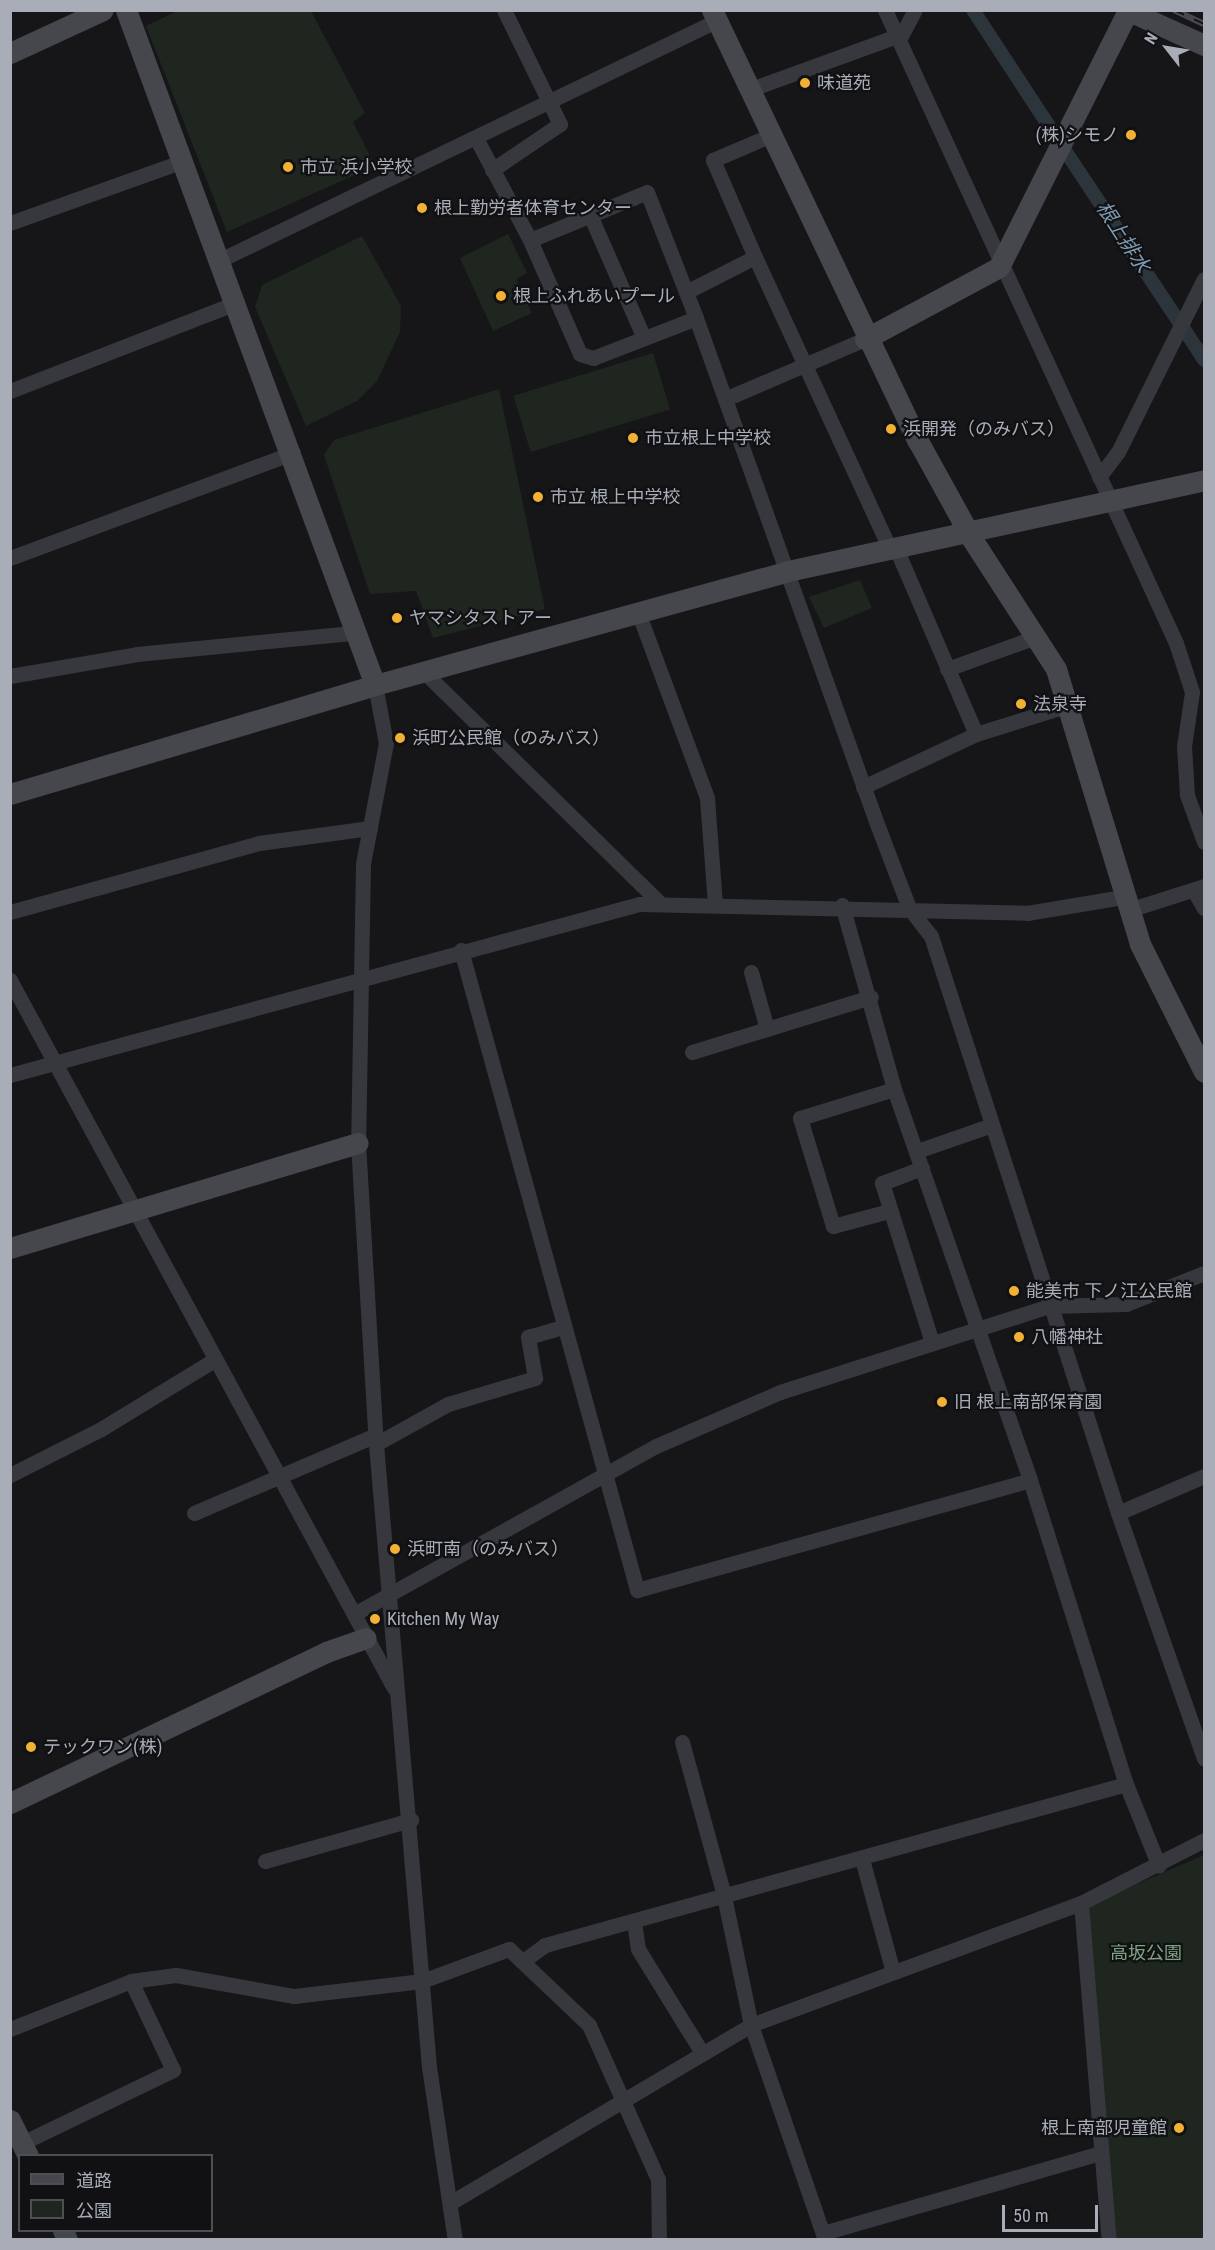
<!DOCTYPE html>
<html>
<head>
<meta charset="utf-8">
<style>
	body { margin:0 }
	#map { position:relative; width:1215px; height:2250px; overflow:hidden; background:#161618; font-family:"Roboto Condensed","Noto Sans JP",sans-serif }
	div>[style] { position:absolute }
	.green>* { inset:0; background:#1e261f; transform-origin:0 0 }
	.canal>* { height:14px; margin:-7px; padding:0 7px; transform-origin:7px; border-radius:7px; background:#2c353c }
	.street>* { height:15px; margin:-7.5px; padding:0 7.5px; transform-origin:7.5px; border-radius:7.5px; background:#37383d }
	.secondary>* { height:21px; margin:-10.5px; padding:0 10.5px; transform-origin:10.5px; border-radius:10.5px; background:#45474d }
	.rail>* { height:6px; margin-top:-3px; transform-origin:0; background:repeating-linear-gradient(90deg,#111113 0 11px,#4a4c52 0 22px); box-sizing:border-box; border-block:2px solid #4a4c52 }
	.dots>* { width:16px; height:16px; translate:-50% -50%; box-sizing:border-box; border:3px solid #111113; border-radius:50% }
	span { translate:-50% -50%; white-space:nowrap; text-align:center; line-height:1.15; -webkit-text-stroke:4.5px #111113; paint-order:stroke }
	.poi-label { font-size:18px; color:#a8adb8 }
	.left { translate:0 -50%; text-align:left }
	.right { translate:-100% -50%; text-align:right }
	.park-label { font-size:18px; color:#7fa381 }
	.water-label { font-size:20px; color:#7f9bb3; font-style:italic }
	.frame { position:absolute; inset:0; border:12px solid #a8adb8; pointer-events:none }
	.legend { position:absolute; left:18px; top:2154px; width:195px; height:78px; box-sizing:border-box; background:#111113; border:2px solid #4d4f55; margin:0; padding:8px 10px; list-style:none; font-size:18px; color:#a8adb8 }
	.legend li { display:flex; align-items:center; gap:12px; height:30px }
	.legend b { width:30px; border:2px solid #4d4f55 }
	.north { position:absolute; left:1137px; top:18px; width:60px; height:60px; -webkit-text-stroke:4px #111113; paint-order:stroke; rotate:301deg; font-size:16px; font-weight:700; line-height:24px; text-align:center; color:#a8adb8 }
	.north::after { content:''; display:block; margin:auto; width:21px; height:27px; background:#a8adb8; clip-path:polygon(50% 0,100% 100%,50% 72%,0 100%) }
	.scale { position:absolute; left:1002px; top:2205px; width:96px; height:27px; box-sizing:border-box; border:3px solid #a8adb8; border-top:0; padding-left:8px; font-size:18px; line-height:21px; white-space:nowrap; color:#a8adb8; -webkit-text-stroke:4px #111113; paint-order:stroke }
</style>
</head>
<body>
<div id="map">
	<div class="green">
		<div style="clip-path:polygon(177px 11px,311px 11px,365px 113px,353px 122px,375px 166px,227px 232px,146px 26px)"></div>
		<div style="clip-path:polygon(508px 234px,527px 273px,516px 279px,532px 313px,493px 331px,460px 258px)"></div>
		<div style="clip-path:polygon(362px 236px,401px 306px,400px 332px,377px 381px,357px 401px,306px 426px,255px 307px,262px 285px)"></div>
		<div style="left:653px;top:353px;width:59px;height:146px;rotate:73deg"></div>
		<div style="clip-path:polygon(499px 389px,545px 609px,433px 638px,416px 591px,370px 594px,324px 455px,334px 440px)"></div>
		<div style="clip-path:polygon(860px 580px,872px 608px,824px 628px,809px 597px)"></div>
		<div style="clip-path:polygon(1204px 1855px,1204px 2239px,1115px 2239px,1085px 1918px,1093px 1903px)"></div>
	</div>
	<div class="canal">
		<div style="left:973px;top:10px;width:155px;rotate:56.8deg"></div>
		<div style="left:1066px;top:152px;width:204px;rotate:56.4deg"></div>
		<div style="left:1184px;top:329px;width:37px;rotate:57deg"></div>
	</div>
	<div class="street">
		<div style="left:885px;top:10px;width:697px;rotate:65.31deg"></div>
		<div style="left:1176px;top:643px;width:52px;rotate:71.9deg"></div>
		<div style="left:1192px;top:692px;width:55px;rotate:98.4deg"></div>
		<div style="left:1184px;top:746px;width:49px;rotate:86.5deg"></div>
		<div style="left:1187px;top:795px;width:50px;rotate:70.1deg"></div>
		<div style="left:751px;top:89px;width:161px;rotate:-20deg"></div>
		<div style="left:902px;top:34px;width:27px;rotate:-62deg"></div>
		<div style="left:476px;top:138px;width:115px;rotate:62.1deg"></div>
		<div style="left:530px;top:240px;width:124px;rotate:66.3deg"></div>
		<div style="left:580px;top:354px;width:14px;rotate:17deg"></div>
		<div style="left:593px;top:358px;width:110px;rotate:-21.2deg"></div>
		<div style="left:696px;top:318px;width:537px;rotate:70.32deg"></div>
		<div style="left:877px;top:824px;width:90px;rotate:69.1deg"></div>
		<div style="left:909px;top:908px;width:36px;rotate:52deg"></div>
		<div style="left:931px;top:936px;width:607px;rotate:72.04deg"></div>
		<div style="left:1118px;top:1513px;width:260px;rotate:70.7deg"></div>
		<div style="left:492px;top:170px;width:82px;rotate:-34.1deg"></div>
		<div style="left:560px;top:124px;width:127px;rotate:-116.2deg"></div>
		<div style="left:590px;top:215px;width:134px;rotate:66.3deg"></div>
		<div style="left:10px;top:223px;width:184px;rotate:-19.7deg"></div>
		<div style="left:530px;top:240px;width:126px;rotate:-22.3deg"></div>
		<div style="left:647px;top:192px;width:135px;rotate:68.7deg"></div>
		<div style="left:755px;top:257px;width:319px;rotate:65.2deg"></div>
		<div style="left:220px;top:260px;width:551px;rotate:-25.73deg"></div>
		<div style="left:686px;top:292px;width:77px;rotate:-26.9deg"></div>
		<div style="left:755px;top:257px;width:106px;rotate:-113.4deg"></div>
		<div style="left:713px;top:160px;width:61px;rotate:-23.2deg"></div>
		<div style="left:10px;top:391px;width:243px;rotate:-21.3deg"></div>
		<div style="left:725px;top:399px;width:152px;rotate:-23.2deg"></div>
		<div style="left:1099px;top:477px;width:31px;rotate:-53deg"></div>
		<div style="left:1118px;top:452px;width:193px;rotate:-63.6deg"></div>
		<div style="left:895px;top:546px;width:205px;rotate:66.7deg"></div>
		<div style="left:10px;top:558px;width:302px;rotate:-20.4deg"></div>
		<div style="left:638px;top:612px;width:198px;rotate:69.6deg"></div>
		<div style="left:707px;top:798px;width:106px;rotate:85.7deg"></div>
		<div style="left:947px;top:669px;width:95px;rotate:-19.8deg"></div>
		<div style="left:423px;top:671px;width:333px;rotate:44.4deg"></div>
		<div style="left:10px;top:676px;width:129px;rotate:-9.8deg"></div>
		<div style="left:137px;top:654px;width:216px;rotate:-5.6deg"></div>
		<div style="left:375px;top:685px;width:59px;rotate:79.3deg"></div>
		<div style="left:386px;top:743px;width:123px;rotate:100.8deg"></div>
		<div style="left:363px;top:864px;width:279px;rotate:91deg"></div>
		<div style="left:358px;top:1143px;width:302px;rotate:86.6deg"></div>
		<div style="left:376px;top:1444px;width:625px;rotate:85.14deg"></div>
		<div style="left:429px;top:2067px;width:175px;rotate:81.5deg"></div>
		<div style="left:863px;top:787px;width:125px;rotate:-25.1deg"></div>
		<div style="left:976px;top:734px;width:97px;rotate:-17.3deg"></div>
		<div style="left:1194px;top:891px;width:20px;rotate:60deg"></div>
		<div style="left:842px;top:905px;width:191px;rotate:74.2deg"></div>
		<div style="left:894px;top:1089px;width:414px;rotate:70.8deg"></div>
		<div style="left:1030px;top:1480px;width:319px;rotate:72.5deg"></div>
		<div style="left:1126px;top:1784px;width:88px;rotate:68.1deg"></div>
		<div style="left:1132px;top:909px;width:76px;rotate:-17.7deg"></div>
		<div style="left:10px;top:912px;width:258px;rotate:-15.5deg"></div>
		<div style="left:259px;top:843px;width:112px;rotate:-7.7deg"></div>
		<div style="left:461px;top:950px;width:664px;rotate:74.62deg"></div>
		<div style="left:637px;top:1590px;width:408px;rotate:-15.6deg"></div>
		<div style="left:751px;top:972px;width:59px;rotate:74.3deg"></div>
		<div style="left:10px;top:980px;width:805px;rotate:61.53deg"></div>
		<div style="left:692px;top:1052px;width:187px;rotate:-17.1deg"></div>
		<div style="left:10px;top:1075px;width:652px;rotate:-15.21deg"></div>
		<div style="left:639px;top:904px;width:388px;rotate:1.3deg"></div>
		<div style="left:1027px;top:913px;width:103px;rotate:-9.5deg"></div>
		<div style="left:917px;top:1151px;width:79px;rotate:-19.1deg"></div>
		<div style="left:922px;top:1168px;width:43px;rotate:159.4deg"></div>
		<div style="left:882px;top:1183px;width:168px;rotate:72.6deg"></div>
		<div style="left:889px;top:1211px;width:58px;rotate:165deg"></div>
		<div style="left:833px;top:1226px;width:113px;rotate:-107deg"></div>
		<div style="left:800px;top:1118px;width:98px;rotate:-17.1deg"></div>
		<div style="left:376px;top:1444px;width:82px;rotate:-29.1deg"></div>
		<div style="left:448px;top:1404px;width:91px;rotate:-16.6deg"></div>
		<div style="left:535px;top:1378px;width:42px;rotate:-99.7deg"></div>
		<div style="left:528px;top:1337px;width:37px;rotate:-16deg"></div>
		<div style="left:10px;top:1475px;width:102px;rotate:-26.8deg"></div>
		<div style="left:101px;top:1429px;width:132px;rotate:-31.4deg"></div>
		<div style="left:194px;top:1513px;width:198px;rotate:-23.2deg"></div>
		<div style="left:1118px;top:1513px;width:94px;rotate:-23.3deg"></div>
		<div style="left:354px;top:1614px;width:346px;rotate:-29.1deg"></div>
		<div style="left:656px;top:1446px;width:135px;rotate:-23.5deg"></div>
		<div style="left:780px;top:1392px;width:283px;rotate:-17.7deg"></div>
		<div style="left:1050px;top:1306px;width:76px;rotate:-1.5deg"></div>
		<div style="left:1126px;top:1304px;width:84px;rotate:-21.7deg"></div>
		<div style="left:682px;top:1742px;width:160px;rotate:74.7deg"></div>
		<div style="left:724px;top:1896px;width:132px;rotate:78.2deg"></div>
		<div style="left:751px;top:2025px;width:227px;rotate:71deg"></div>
		<div style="left:862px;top:1859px;width:117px;rotate:74.7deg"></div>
		<div style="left:265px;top:1861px;width:152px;rotate:-15.7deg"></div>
		<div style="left:1081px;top:1903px;width:338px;rotate:85.3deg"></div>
		<div style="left:634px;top:1921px;width:28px;rotate:82deg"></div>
		<div style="left:638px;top:1949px;width:120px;rotate:58.3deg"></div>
		<div style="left:523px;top:1961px;width:27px;rotate:-36deg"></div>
		<div style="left:545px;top:1945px;width:603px;rotate:-15.49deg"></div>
		<div style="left:10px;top:2029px;width:130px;rotate:-21.6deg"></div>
		<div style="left:131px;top:1981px;width:45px;rotate:-7.6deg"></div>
		<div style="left:176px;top:1975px;width:120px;rotate:10.1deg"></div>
		<div style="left:294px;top:1996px;width:129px;rotate:-6.7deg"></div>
		<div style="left:422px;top:1981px;width:93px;rotate:-20.2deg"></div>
		<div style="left:509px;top:1949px;width:110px;rotate:43.5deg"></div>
		<div style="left:589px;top:2025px;width:169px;rotate:65.9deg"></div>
		<div style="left:658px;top:2179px;width:61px;rotate:89.1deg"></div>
		<div style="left:22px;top:2143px;width:168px;rotate:-25.8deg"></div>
		<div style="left:173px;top:2070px;width:98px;rotate:-115.3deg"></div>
		<div style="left:450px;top:2203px;width:350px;rotate:-30.6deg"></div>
		<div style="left:751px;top:2025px;width:352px;rotate:-20.3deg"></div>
		<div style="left:1081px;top:1903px;width:138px;rotate:-27.1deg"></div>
		<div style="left:823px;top:2233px;width:289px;rotate:-16.1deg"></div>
	</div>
	<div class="secondary">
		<div style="left:126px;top:10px;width:719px;rotate:69.75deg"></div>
		<div style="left:712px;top:10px;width:478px;rotate:64.5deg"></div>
		<div style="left:918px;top:441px;width:112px;rotate:61.1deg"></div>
		<div style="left:972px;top:539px;width:155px;rotate:57.1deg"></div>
		<div style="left:1056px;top:669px;width:288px;rotate:73deg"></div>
		<div style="left:1140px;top:944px;width:143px;rotate:63.4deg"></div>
		<div style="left:1127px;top:10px;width:85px;rotate:24.4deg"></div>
		<div style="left:10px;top:53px;width:102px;rotate:-24.8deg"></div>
		<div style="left:865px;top:339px;width:152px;rotate:-28.2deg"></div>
		<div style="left:999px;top:267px;width:288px;rotate:-63.3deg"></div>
		<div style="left:10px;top:794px;width:381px;rotate:-16.6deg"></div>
		<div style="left:375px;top:685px;width:428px;rotate:-15.4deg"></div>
		<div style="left:788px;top:571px;width:426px;rotate:-12.3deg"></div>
		<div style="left:10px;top:1248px;width:363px;rotate:-16.8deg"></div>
		<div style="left:10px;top:1803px;width:350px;rotate:-25.5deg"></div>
		<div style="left:326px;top:1652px;width:42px;rotate:-19.3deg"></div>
		<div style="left:10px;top:2120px;width:40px;rotate:63.4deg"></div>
		<div style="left:63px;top:2230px;width:11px;rotate:68deg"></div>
	</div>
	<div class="rail">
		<div style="left:1174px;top:10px;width:33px;rotate:25deg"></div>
	</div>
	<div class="dots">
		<div style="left:805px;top:83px;background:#f2b134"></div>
		<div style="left:1131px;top:135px;background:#f2b134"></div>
		<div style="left:288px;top:167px;background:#f2b134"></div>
		<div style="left:422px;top:208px;background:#f2b134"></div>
		<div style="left:501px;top:296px;background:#f2b134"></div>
		<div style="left:891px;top:429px;background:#f2b134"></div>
		<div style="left:633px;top:438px;background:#f2b134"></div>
		<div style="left:538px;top:497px;background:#f2b134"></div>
		<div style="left:397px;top:618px;background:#f2b134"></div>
		<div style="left:1021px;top:704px;background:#f2b134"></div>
		<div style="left:400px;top:738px;background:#f2b134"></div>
		<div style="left:1014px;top:1291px;background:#f2b134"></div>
		<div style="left:1019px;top:1337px;background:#f2b134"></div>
		<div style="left:942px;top:1402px;background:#f2b134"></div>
		<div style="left:395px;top:1549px;background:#f2b134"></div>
		<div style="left:375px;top:1619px;background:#f2b134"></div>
		<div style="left:31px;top:1747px;background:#f2b134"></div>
		<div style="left:1179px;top:2128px;background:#f2b134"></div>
	</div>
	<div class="poi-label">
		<span class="left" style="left:817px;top:83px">味道苑</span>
		<span class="right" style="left:1119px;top:135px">(株)シモノ</span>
		<span class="left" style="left:300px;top:167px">市立 浜小学校</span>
		<span class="left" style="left:434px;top:208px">根上勤労者体育センター</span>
		<span class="left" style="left:513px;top:296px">根上ふれあいプール</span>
		<span class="left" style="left:903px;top:429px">浜開発（のみバス）</span>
		<span class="left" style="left:645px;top:438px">市立根上中学校</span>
		<span class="left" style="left:550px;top:497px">市立 根上中学校</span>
		<span class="left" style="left:409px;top:618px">ヤマシタストアー</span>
		<span class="left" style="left:1033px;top:704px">法泉寺</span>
		<span class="left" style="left:412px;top:738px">浜町公民館（のみバス）</span>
		<span class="left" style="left:1026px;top:1291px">能美市 下ノ江公民館</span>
		<span class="left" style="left:1031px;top:1337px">八幡神社</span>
		<span class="left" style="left:954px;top:1402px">旧 根上南部保育園</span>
		<span class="left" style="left:407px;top:1549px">浜町南（のみバス）</span>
		<span class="left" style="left:387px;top:1619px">Kitchen My Way</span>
		<span class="left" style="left:43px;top:1747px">テックワン(株)</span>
		<span class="right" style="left:1167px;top:2128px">根上南部児童館</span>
	</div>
	<div class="park-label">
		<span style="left:1146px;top:1953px">高坂公園</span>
	</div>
	<div class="water-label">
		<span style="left:1123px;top:237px;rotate:57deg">根上排水</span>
	</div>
	<div class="frame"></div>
	<ul class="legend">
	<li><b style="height:8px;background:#45474d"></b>道路</li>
	<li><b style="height:16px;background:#1e261f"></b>公園</li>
	</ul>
	<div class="north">N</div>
	<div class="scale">50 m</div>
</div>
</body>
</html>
